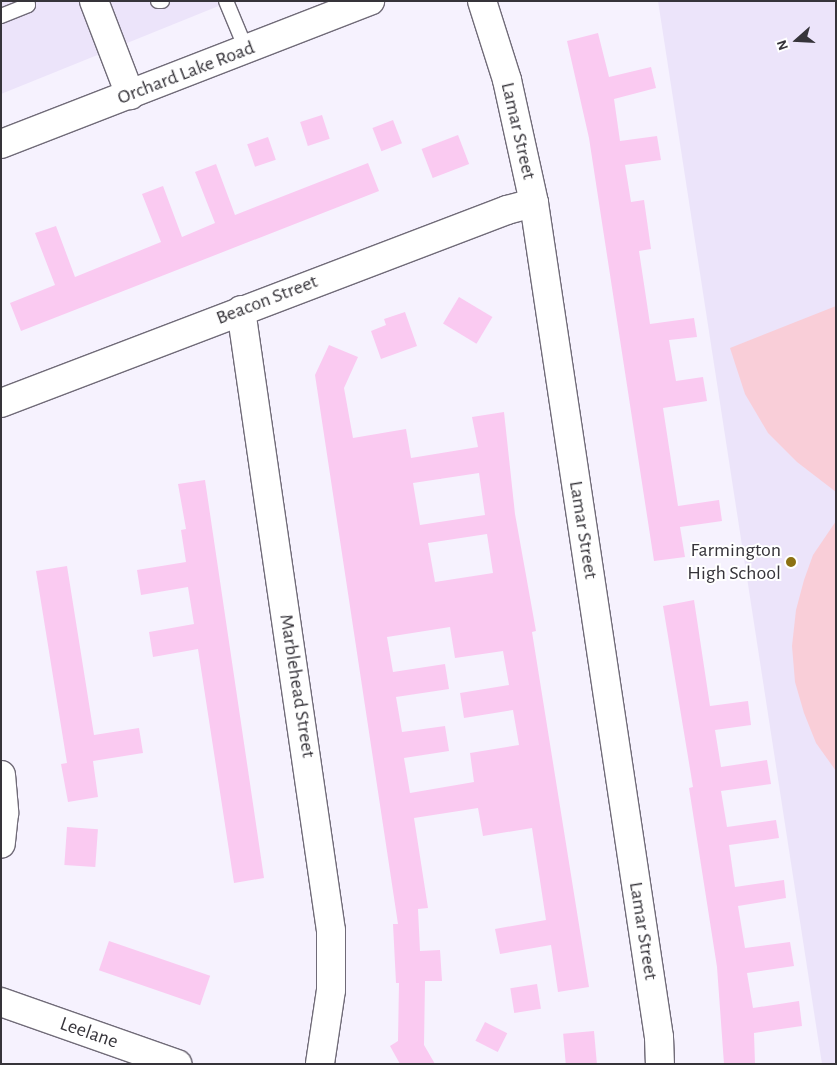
<!DOCTYPE html>
<html>
<head>
<meta charset="utf-8">
<style>
	body { margin:0 }
	#map { position:relative; width:837px; height:1065px; overflow:hidden; background:#f6f2fe; font-family:"Alegreya Sans",sans-serif }
	div>[style] { position:absolute }
	.built>* { inset:0; background:#ece4fa }
	.green>* { inset:0; background:#f9ced8 }
	.building>* { inset:0; background:#facaf1; transform-origin:0 0 }
	.roads { filter:drop-shadow(1px 0 #706b78) drop-shadow(-1px 0 #706b78) drop-shadow(0 1px #706b78) drop-shadow(0 -1px #706b78) }
	.service>* { height:14px; margin:-7px; padding:0 7px; transform-origin:7px; border-radius:7px; background:#fff }
	.minor>* { height:28px; margin:-14px; padding:0 14px; transform-origin:14px; border-radius:14px; background:#fff }
	.secondary>* { height:28px; margin:-14px; padding:0 14px; transform-origin:14px; border-radius:14px; background:#fff }
	.dots>* { width:14px; height:14px; translate:-50% -50%; box-sizing:border-box; border:2px solid #fff; border-radius:50% }
	span { translate:-50% -50%; white-space:nowrap; text-align:center; line-height:1.15; -webkit-text-stroke:4px #fff; paint-order:stroke }
	.street-label { font-size:20px; color:#36343a }
	.poi-label { font-size:20px; color:#36343a }
	.right { translate:-100% -50%; text-align:right }
	.frame { position:absolute; inset:0; border:2px solid #36343a; pointer-events:none }
	.north { position:absolute; left:772px; top:15px; width:50px; height:50px; -webkit-text-stroke:4px #fff; paint-order:stroke; rotate:251deg; font-size:14px; font-weight:700; line-height:20px; text-align:center; color:#36343a }
	.north::after { content:''; display:block; margin:auto; width:18px; height:22px; background:#36343a; clip-path:polygon(50% 0,100% 100%,50% 72%,0 100%) }
</style>
</head>
<body>
<div id="map">
	<div class="built">
		<div style="clip-path:polygon(1px 1px,231px 1px,1px 94px)"></div>
		<div style="clip-path:polygon(658px 1px,836px 1px,836px 1064px,822px 1064px)"></div>
	</div>
	<div class="green">
		<div style="clip-path:polygon(836px 306px,836px 492px,797px 462px,768px 433px,745px 394px,730px 348px)"></div>
		<div style="clip-path:polygon(836px 521px,836px 771px,816px 743px,804px 713px,795px 682px,792px 646px,796px 610px,804px 580px,813px 555px)"></div>
	</div>
	<div class="building">
		<div style="clip-path:polygon(598px 33px,609px 77px,651px 67px,656px 88px,614px 99px,620px 141px,657px 136px,661px 160px,625px 165px,631px 202px,644px 200px,651px 249px,639px 251px,650px 324px,694px 318px,697px 337px,669px 340px,676px 381px,703px 377px,707px 401px,663px 408px,678px 506px,719px 500px,722px 521px,680px 527px,685px 557px,654px 561px,589px 138px,567px 41px)"></div>
		<div style="left:322px;top:115px;width:25px;height:23px;rotate:72deg"></div>
		<div style="left:393px;top:120px;width:25px;height:22px;rotate:69deg"></div>
		<div style="left:458px;top:135px;width:31px;height:39px;rotate:69deg"></div>
		<div style="left:268px;top:137px;width:24px;height:22px;rotate:71deg"></div>
		<div style="clip-path:polygon(368px 163px,379px 191px,21px 331px,10px 303px,55px 285px,35px 233px,56px 226px,75px 277px,161px 242px,142px 194px,163px 186px,182px 237px,215px 223px,195px 172px,216px 164px,235px 215px)"></div>
		<div style="left:459px;top:297px;width:39px;height:31px;rotate:31deg"></div>
		<div style="clip-path:polygon(405px 312px,417px 346px,381px 359px,371px 331px,386px 325px,384px 319px)"></div>
		<div style="clip-path:polygon(evenodd,329px 345px,358px 357px,344px 388px,353px 438px,406px 429px,411px 458px,478px 447px,472px 417px,504px 412px,515px 514px,536px 631px,532px 632px,589px 987px,558px 992px,551px 945px,500px 954px,495px 929px,546px 920px,532px 828px,483px 836px,478px 808px,414px 818px,428px 908px,418px 909px,420px 951px,440px 950px,442px 981px,425px 981px,424px 1045px,435px 1064px,400px 1064px,390px 1046px,398px 1041px,399px 983px,396px 983px,393px 924px,398px 924px,315px 375px,329px 345px,479px 473px,485px 515px,420px 525px,413px 483px,479px 473px,329px 345px,487px 534px,493px 573px,435px 582px,428px 543px,487px 534px,329px 345px,450px 627px,455px 658px,503px 651px,509px 685px,460px 693px,464px 718px,513px 710px,519px 745px,470px 753px,474px 782px,410px 793px,404px 758px,449px 751px,445px 726px,402px 732px,396px 697px,449px 689px,445px 664px,393px 672px,387px 637px,450px 627px)"></div>
		<div style="clip-path:polygon(205px 480px,264px 878px,234px 883px,198px 649px,153px 657px,149px 632px,194px 624px,188px 587px,141px 595px,137px 570px,186px 562px,181px 530px,186px 529px,178px 484px)"></div>
		<div style="clip-path:polygon(67px 566px,94px 735px,139px 728px,143px 753px,93px 761px,98px 797px,68px 802px,61px 764px,67px 763px,36px 571px)"></div>
		<div style="clip-path:polygon(694px 600px,710px 706px,748px 701px,751px 725px,715px 730px,721px 767px,767px 760px,771px 784px,721px 791px,727px 827px,776px 820px,779px 838px,729px 845px,735px 887px,784px 880px,786px 898px,738px 906px,745px 948px,790px 942px,794px 966px,747px 973px,753px 1008px,799px 1001px,802px 1026px,754px 1033px,755px 1064px,724px 1064px,717px 967px,689px 788px,693px 787px,663px 606px)"></div>
		<div style="left:67px;top:827px;width:31px;height:38px;rotate:4deg"></div>
		<div style="left:109px;top:941px;width:107px;height:31px;rotate:19deg"></div>
		<div style="left:537px;top:984px;width:25px;height:27px;rotate:81deg"></div>
		<div style="left:485px;top:1022px;width:25px;height:21px;rotate:27deg"></div>
		<div style="left:594px;top:1031px;width:33px;height:31px;rotate:85deg"></div>
	</div>
	<div class="roads">
		<div class="service">
			<div style="left:158px;top:1px;width:4px"></div>
			<div style="left:226px;top:1px;width:52px;rotate:67.4deg"></div>
			<div style="left:1px;top:16px;width:29px;rotate:-22deg"></div>
			<div style="left:28px;top:5px;width:4px;rotate:-104deg"></div>
		</div>
		<div class="minor">
			<div style="left:94px;top:1px;width:101px;rotate:69deg"></div>
			<div style="left:482px;top:1px;width:83px;rotate:72.4deg"></div>
			<div style="left:507px;top:80px;width:126px;rotate:77.6deg"></div>
			<div style="left:534px;top:203px;width:843px;rotate:81.48deg"></div>
			<div style="left:659px;top:1037px;width:27px;rotate:88deg"></div>
			<div style="left:241px;top:310px;width:627px;rotate:81.75deg"></div>
			<div style="left:331px;top:931px;width:59px;rotate:90deg"></div>
			<div style="left:331px;top:990px;width:75px;rotate:98.5deg"></div>
			<div style="left:1px;top:403px;width:542px;rotate:-20.88deg"></div>
			<div style="left:507px;top:210px;width:28px;rotate:-15deg"></div>
			<div style="left:1px;top:775px;width:38px;rotate:85deg"></div>
			<div style="left:4px;top:813px;width:31px;rotate:96deg"></div>
			<div style="left:1px;top:1002px;width:187px;rotate:19.4deg"></div>
		</div>
		<div class="secondary">
			<div style="left:1px;top:144px;width:396px;rotate:-21.2deg"></div>
		</div>
	</div>
	<div class="dots">
		<div style="left:791px;top:562px;background:#8c7113"></div>
	</div>
	<div class="street-label">
		<span style="left:186px;top:73px;rotate:-21deg">Orchard Lake Road</span>
		<span style="left:518px;top:131px;rotate:77deg">Lamar Street</span>
		<span style="left:267px;top:300px;rotate:-21deg">Beacon Street</span>
		<span style="left:583px;top:530px;rotate:81deg">Lamar Street</span>
		<span style="left:297px;top:686px;rotate:81deg">Marblehead Street</span>
		<span style="left:643px;top:931px;rotate:81deg">Lamar Street</span>
		<span style="left:89px;top:1033px;rotate:19deg">Leelane</span>
	</div>
	<div class="poi-label">
		<span class="right" style="left:781px;top:562px">Farmington<br>High School</span>
	</div>
	<div class="frame"></div>
	<div class="north">N</div>
</div>
</body>
</html>
